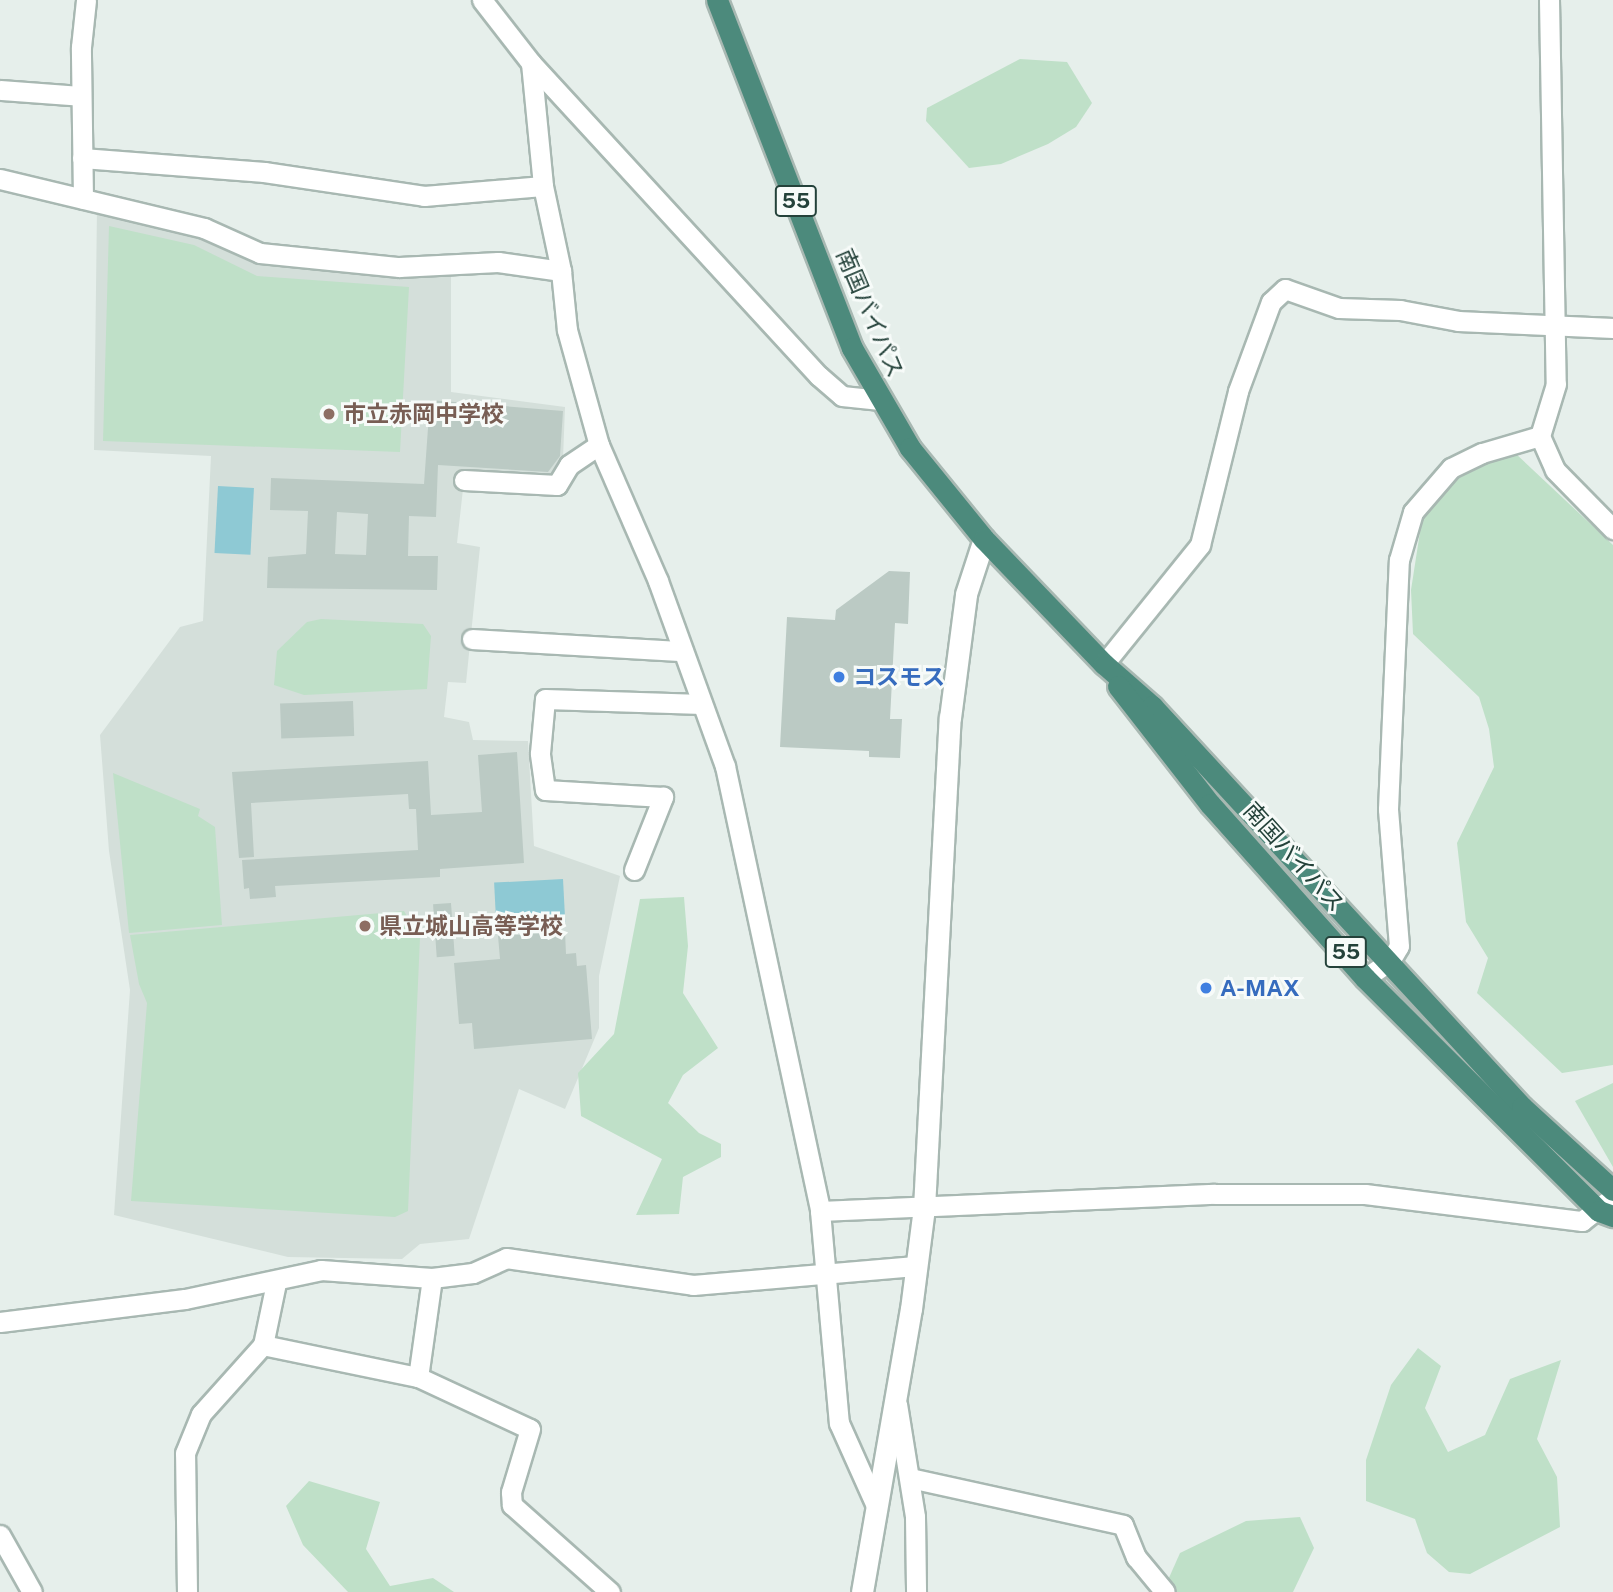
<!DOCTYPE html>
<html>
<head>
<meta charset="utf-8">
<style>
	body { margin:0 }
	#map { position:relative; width:1613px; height:1592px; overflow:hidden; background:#e6efeb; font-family:"Public Sans","Noto Sans JP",sans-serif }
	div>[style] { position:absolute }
	.built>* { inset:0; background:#d4dfda }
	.green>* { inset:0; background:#bfe0c8 }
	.water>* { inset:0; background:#8ec9d4; transform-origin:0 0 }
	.building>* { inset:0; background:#bbcac4; transform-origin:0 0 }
	.roads { filter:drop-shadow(2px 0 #a8b8b2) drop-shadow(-2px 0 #a8b8b2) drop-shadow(0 2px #a8b8b2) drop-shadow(0 -2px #a8b8b2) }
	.minor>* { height:19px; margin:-9.5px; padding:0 9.5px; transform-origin:9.5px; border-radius:9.5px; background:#fff }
	.tertiary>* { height:21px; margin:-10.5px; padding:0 10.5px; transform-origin:10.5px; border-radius:10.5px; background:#fff }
	.trunk>* { height:21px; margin:-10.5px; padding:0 10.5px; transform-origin:10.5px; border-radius:10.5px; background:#4c8a7c }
	.dots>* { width:19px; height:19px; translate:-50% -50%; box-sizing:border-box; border:4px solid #f7fbf9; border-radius:50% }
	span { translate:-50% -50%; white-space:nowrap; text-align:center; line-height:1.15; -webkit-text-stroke:6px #f7fbf9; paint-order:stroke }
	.shield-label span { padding:2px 5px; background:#f7fbf9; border:2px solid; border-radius:5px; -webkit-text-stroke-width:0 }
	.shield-label { font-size:21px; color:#24423a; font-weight:700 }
	.street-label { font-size:23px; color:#24423a }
	.education-label { font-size:23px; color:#785e54; font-weight:700 }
	.left { translate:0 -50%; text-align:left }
	.shop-label { font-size:23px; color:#366cbe; font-weight:700 }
</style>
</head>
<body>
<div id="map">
	<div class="built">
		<div style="clip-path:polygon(97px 208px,212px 240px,266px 263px,405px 275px,451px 271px,451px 392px,565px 407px,563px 459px,548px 479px,464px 480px,457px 543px,480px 547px,466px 683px,448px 682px,444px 717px,469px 722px,473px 740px,528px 741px,534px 846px,620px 876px,599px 976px,599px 1028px,565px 1109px,519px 1089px,469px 1239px,420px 1244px,402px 1259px,288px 1257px,114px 1215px,130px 990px,109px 851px,100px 735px,180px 627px,203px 621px,211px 456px,94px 450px)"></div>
	</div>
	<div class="green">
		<div style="clip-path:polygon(1020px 59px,1067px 62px,1092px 103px,1076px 127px,1048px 144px,1001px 164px,969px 168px,926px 121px,927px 108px)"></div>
		<div style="clip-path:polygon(109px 226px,194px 245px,257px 276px,409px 287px,400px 452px,103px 441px)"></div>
		<div style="clip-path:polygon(1515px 453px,1613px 545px,1613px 1065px,1562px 1073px,1477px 993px,1488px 958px,1466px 922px,1457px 843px,1494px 767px,1489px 729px,1479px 697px,1413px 634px,1411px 590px,1422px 519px,1461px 472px)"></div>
		<div style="clip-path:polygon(321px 619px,423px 624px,431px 636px,427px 689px,304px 695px,274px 685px,277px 651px,307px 622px)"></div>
		<div style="clip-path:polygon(113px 773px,200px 809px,198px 816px,215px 827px,222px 925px,129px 933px)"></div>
		<div style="clip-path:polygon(684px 897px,688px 946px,683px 993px,718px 1048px,683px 1075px,668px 1103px,699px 1133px,721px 1144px,721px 1157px,683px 1177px,679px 1214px,636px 1215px,662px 1159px,581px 1116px,578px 1073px,614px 1034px,640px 899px)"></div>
		<div style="clip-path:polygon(404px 911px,420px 938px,408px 1211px,395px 1217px,131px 1201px,147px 1003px,139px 984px,130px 935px)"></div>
		<div style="clip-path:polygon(1613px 1083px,1613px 1167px,1575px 1101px)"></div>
		<div style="clip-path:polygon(1418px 1348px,1441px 1366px,1425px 1408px,1448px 1452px,1485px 1435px,1510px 1379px,1561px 1360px,1537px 1439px,1557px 1477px,1560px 1527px,1470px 1574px,1449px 1572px,1427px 1553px,1415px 1519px,1366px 1501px,1366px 1460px,1391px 1385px)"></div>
		<div style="clip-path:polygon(309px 1481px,380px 1502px,366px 1549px,390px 1586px,433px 1578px,454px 1592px,348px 1592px,303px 1545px,286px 1506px)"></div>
		<div style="clip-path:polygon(1300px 1517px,1314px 1548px,1293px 1592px,1176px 1592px,1168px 1580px,1180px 1553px,1246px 1521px)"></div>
	</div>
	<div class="water">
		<div style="left:218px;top:486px;width:36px;height:67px;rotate:3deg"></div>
		<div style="left:563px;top:879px;width:43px;height:69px;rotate:87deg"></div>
	</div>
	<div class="building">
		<div style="clip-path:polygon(evenodd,430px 400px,563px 411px,560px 456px,548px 472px,438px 465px,436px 517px,409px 516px,408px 556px,438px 556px,437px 590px,267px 588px,268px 557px,306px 554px,308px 511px,270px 510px,271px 478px,424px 484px,430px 400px,337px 512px,368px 514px,366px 555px,335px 554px,337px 512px)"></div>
		<div style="clip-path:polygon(889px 571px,910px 572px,908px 624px,895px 623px,890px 719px,902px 719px,900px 758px,869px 757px,869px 751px,780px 747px,787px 617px,835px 620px,836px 610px)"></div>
		<div style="left:353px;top:701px;width:35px;height:73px;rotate:88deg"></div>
		<div style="clip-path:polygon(517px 752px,524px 863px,440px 869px,440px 877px,275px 886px,276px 897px,250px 899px,249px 888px,244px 889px,242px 860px,418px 850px,416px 809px,409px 809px,408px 794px,251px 803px,254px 857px,239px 858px,232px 772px,428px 761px,431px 815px,482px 812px,478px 755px)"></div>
		<div style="left:451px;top:903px;width:53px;height:18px;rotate:86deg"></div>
		<div style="clip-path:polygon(565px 932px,566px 954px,576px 953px,577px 966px,586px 965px,592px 1039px,474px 1049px,472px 1023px,459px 1024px,454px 963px,500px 959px,498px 936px)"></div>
	</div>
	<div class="roads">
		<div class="minor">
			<div style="left:482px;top:0;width:80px;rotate:52.1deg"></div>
			<div style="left:531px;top:63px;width:425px;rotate:47.4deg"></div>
			<div style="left:819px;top:376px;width:30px;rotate:41deg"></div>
			<div style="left:842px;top:396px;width:36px;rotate:6deg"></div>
			<div style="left:1549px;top:0;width:384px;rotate:89deg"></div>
			<div style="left:1556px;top:384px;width:54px;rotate:107.1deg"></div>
			<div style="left:1540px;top:436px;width:37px;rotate:66deg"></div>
			<div style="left:1555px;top:470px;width:83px;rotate:45.5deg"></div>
			<div style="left:531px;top:63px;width:124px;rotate:84.4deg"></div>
			<div style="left:543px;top:186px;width:87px;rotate:78deg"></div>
			<div style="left:561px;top:271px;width:59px;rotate:84.2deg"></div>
			<div style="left:567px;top:330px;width:119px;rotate:74.5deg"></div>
			<div style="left:599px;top:445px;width:148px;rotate:66.5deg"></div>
			<div style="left:658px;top:581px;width:197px;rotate:70.1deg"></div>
			<div style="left:725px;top:766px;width:455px;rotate:77.9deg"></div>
			<div style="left:820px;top:1211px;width:213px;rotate:84.9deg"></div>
			<div style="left:839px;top:1423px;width:93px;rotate:65.9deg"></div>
			<div style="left:0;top:90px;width:81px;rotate:4.2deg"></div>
			<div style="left:82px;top:158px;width:183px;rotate:4.4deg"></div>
			<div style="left:264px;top:172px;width:162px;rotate:8.5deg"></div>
			<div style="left:424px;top:196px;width:119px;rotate:-4.8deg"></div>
			<div style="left:0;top:179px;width:210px;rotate:13.5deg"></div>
			<div style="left:204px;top:228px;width:61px;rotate:24.1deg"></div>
			<div style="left:260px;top:253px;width:140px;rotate:5.8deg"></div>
			<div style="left:399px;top:267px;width:99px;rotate:-2.9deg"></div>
			<div style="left:498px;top:262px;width:64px;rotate:8.1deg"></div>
			<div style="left:83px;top:199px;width:152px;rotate:-90.8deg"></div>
			<div style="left:81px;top:47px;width:47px;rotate:-83.9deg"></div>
			<div style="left:464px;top:480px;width:93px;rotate:3.1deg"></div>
			<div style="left:557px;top:485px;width:23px;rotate:-59deg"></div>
			<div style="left:569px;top:465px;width:36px;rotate:-34deg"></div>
			<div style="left:472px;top:639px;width:211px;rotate:3.3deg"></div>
			<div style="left:1104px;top:664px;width:153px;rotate:-51.1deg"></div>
			<div style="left:1200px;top:545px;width:159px;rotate:-76.1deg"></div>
			<div style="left:1238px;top:391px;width:95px;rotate:-69.7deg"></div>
			<div style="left:1271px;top:302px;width:19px;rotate:-43deg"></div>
			<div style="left:1285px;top:289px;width:57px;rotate:19.4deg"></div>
			<div style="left:1339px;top:308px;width:61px;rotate:1.9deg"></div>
			<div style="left:1400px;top:310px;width:59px;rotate:10.7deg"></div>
			<div style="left:1458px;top:321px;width:155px;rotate:2.6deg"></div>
			<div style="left:634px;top:870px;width:79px;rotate:-68.3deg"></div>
			<div style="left:663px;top:797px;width:118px;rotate:-176.6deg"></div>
			<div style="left:545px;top:790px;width:37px;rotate:-98deg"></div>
			<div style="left:540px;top:753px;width:54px;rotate:-84.7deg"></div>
			<div style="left:545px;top:699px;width:157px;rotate:1.8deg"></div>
			<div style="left:1365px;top:978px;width:30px;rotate:-34deg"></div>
			<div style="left:1390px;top:961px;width:17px;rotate:-59deg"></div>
			<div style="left:1399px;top:946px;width:137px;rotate:-94.6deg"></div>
			<div style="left:1388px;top:809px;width:249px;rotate:-87.5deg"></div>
			<div style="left:1399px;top:560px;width:50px;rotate:-73.7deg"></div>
			<div style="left:1413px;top:512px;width:58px;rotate:-49.2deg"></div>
			<div style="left:1451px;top:468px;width:34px;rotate:-26deg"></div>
			<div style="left:1482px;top:453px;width:60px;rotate:-16.3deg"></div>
			<div style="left:820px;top:1211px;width:395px;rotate:-2.5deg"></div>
			<div style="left:1215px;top:1194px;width:150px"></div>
			<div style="left:1365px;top:1194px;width:219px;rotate:7.1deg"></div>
			<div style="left:1582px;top:1221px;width:39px;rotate:-38deg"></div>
			<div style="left:432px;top:1278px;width:100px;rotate:98deg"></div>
			<div style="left:418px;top:1377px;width:123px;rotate:24.9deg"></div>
			<div style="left:530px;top:1429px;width:66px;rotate:106.8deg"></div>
			<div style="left:511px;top:1492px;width:13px;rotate:86deg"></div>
			<div style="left:512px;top:1505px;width:131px;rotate:41.6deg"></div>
			<div style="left:0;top:1322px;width:186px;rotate:-7.1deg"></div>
			<div style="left:185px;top:1299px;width:139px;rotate:-12deg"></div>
			<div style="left:321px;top:1270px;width:111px;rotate:4.1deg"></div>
			<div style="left:432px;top:1278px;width:41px;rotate:-7deg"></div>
			<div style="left:473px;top:1273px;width:36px;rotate:-24deg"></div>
			<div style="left:506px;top:1258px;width:189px;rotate:8.2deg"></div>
			<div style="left:693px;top:1285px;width:223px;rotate:-4.9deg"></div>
			<div style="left:263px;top:1345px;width:158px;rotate:11.7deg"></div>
			<div style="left:897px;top:1404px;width:114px;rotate:80.9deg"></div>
			<div style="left:915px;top:1517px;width:75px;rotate:89.2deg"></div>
			<div style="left:910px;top:1478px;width:218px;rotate:12.4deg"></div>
			<div style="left:1123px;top:1525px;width:35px;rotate:68deg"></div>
			<div style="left:1136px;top:1557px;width:45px;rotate:50.4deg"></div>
			<div style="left:0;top:1535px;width:65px;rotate:60.7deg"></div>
			<div style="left:187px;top:1592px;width:139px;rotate:-90.8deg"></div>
			<div style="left:185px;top:1453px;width:42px;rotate:-67.7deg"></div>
			<div style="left:201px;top:1414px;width:93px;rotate:-48.1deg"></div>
			<div style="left:263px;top:1345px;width:63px;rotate:-78.2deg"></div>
		</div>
		<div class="tertiary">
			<div style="left:862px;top:1592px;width:287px;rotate:-80.2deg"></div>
			<div style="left:911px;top:1309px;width:102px;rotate:-82.7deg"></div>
			<div style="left:924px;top:1208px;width:491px;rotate:-87deg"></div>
			<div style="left:950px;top:718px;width:125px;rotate:-82.6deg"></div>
			<div style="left:966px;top:594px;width:58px;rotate:-71.9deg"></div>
		</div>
		<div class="trunk">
			<div style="left:717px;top:0;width:373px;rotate:68.8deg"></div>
			<div style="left:852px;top:348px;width:116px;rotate:59.9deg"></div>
			<div style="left:910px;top:448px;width:117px;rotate:50.9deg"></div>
			<div style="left:984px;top:539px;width:173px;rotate:46.2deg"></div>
			<div style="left:1104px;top:664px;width:64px;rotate:41.2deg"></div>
			<div style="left:1152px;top:706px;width:546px;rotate:47.3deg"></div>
			<div style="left:1522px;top:1107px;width:123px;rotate:42.4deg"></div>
			<div style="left:1118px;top:686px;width:150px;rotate:52.1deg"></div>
			<div style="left:1210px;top:804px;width:233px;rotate:48.3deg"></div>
			<div style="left:1365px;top:978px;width:330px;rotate:44.9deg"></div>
			<div style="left:1599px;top:1211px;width:15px;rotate:20deg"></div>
		</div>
	</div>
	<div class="dots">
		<div style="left:329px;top:414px;background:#8d6e63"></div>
		<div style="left:839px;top:677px;background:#3f7fe0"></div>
		<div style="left:365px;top:926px;background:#8d6e63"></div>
		<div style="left:1206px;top:988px;background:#3f7fe0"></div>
	</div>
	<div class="shield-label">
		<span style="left:796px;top:201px">55</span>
		<span style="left:1346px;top:952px">55</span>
	</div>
	<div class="street-label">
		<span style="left:870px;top:313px;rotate:67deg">南国バイパス</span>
		<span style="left:1294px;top:857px;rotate:48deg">南国バイパス</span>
	</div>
	<div class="education-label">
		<span class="left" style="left:343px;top:414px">市立赤岡中学校</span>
		<span class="left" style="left:379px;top:926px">県立城山高等学校</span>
	</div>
	<div class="shop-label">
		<span class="left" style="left:853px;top:677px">コスモス</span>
		<span class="left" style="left:1220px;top:988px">A-MAX</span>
	</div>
</div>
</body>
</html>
